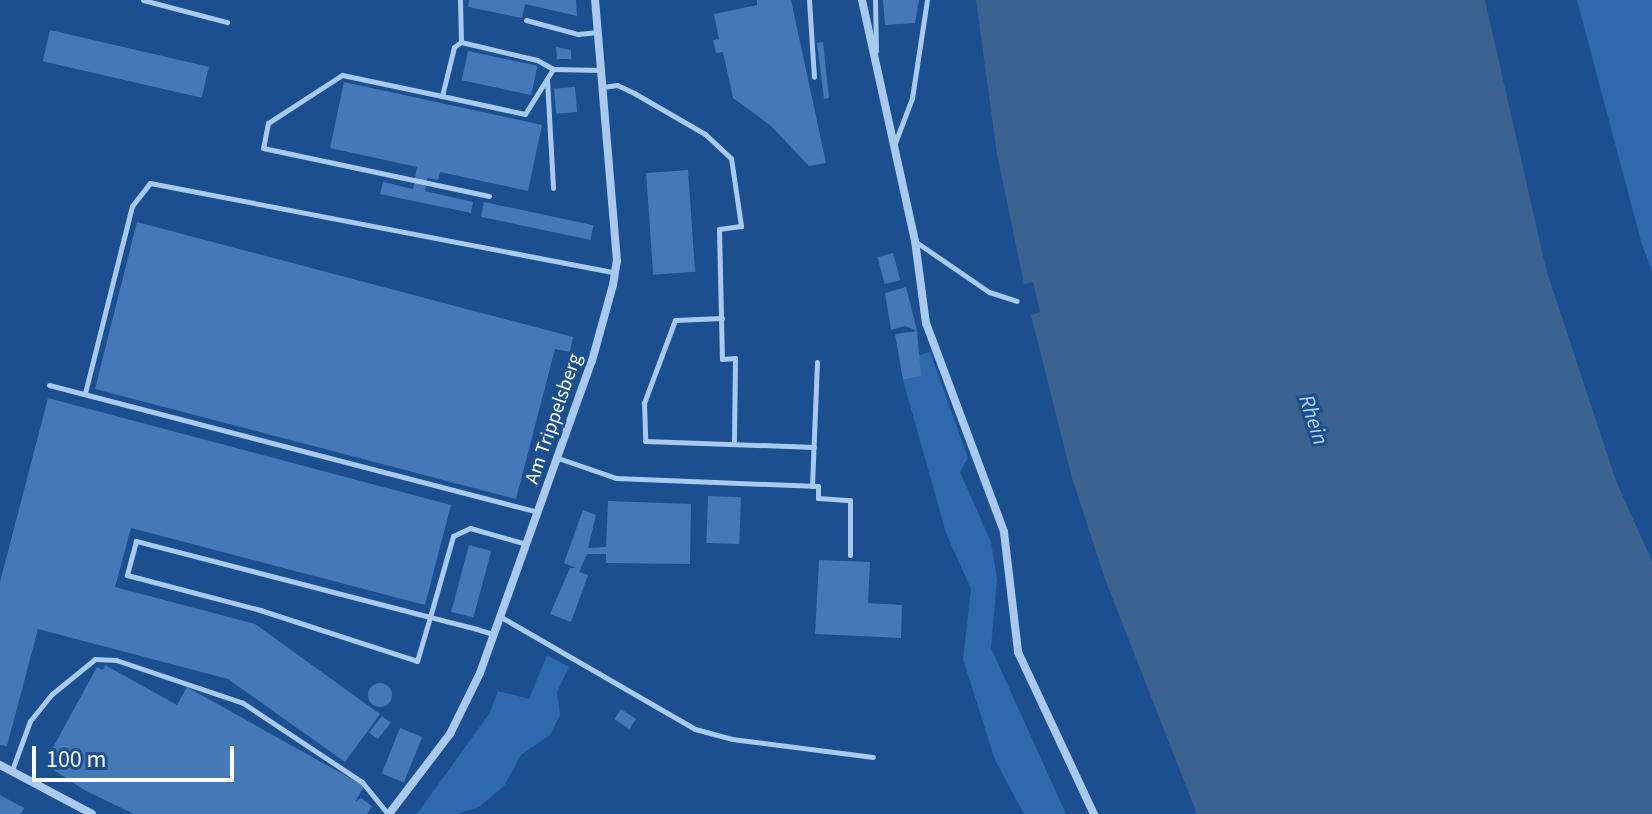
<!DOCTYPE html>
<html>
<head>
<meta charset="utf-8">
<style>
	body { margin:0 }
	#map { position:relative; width:1652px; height:814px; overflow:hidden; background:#1b4f8f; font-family:"Source Sans 3",sans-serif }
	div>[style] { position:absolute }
	.green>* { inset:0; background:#2e69ad }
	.water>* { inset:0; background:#3c6290 }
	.building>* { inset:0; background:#4478b7; transform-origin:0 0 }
	.round { border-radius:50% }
	.service>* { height:5px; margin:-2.5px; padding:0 2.5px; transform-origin:2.5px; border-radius:2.5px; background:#a9c9ee }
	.minor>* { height:8px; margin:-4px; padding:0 4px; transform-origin:4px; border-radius:4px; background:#a9c9ee }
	span { translate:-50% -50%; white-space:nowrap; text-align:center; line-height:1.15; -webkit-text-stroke:6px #1b4f8f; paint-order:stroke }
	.street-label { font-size:20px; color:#fff }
	.water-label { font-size:22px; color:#b5d3f5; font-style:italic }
	.scale { position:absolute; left:32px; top:746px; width:202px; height:36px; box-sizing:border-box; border:4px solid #fff; border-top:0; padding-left:10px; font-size:24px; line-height:28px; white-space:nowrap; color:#fff; -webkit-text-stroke:6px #1b4f8f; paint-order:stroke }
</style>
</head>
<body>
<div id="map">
	<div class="green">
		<div style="clip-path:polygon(1577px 0,1652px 0,1652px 271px,1642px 245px)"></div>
		<div style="clip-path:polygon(930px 352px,968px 458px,960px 472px,991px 542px,997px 579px,991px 648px,1066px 814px,1024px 814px,995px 760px,963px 659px,971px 589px,946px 533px,903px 380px,921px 376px,917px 356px)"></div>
		<div style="clip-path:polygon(547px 655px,569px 667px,557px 692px,560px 715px,550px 735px,521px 755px,504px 786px,479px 807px,457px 814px,417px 814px,489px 714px,498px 691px,529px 699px)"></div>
	</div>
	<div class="water">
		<div style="clip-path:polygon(976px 0,1485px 0,1546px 269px,1616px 481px,1652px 561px,1652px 814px,1197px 814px,1105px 579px,1072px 478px,1031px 315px,1040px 312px,1033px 282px,1024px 284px,997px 154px)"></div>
	</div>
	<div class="building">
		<div style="clip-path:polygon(469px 0,576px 0,577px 16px,525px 4px,522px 18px,468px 7px)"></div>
		<div style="clip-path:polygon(757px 0,791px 0,826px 163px,809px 166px,770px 125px,733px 98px,723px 52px,716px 53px,713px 40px,719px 39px,714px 14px,757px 5px)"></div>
		<div style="clip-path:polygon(883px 0,919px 0,915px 23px,885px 25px)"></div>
		<div style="left:50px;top:30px;width:163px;height:32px;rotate:13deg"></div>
		<div style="clip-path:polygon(823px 42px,829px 98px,824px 99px,817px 43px)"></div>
		<div style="clip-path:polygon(556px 47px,571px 50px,571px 59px,557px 59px)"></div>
		<div style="left:468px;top:51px;width:71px;height:30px;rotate:12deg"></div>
		<div style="clip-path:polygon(344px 82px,542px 125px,528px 191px,440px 172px,438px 180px,427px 178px,425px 191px,473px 202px,471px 213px,380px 194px,383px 182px,413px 189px,417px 167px,330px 148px)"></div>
		<div style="left:575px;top:87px;width:25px;height:21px;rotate:85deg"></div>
		<div style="left:688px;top:170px;width:102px;height:42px;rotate:86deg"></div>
		<div style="left:484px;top:202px;width:112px;height:15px;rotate:12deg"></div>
		<div style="clip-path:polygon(137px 222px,573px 337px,570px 352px,555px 349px,516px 499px,95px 389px)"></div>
		<div style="left:893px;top:253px;width:28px;height:16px;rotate:75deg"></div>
		<div style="clip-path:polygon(906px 287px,917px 331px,921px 376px,903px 380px,895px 334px,917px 331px,905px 326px,891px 330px,885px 293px)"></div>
		<div style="clip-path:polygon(48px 398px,451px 505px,425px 605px,131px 528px,115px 587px,255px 624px,380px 714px,345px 762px,228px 679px,38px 629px,7px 746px,0 745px,0 582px)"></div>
		<div style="left:708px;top:496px;width:33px;height:47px;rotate:2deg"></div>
		<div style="clip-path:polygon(608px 501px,691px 504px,690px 564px,606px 563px,606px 554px,587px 554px,579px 572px,588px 575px,571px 622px,550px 614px,570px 568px,576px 568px,564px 563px,583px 510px,596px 515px,588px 548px,606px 547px)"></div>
		<div style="left:469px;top:545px;width:23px;height:69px;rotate:15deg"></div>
		<div style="clip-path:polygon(819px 560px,870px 562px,868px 603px,902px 605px,901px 638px,815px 634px)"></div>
		<div style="clip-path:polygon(105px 665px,177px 705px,187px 687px,364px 786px,355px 802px,361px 798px,372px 806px,367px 814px,134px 814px,86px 791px,49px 767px,55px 756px,50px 753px,97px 667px,103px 670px)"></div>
		<div class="round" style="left:368px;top:683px;width:24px;height:24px"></div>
		<div style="left:621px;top:709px;width:18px;height:12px;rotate:34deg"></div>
		<div style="left:382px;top:716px;width:11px;height:21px;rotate:38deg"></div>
		<div style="left:400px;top:728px;width:24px;height:49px;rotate:22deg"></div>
		<div style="clip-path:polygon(0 795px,24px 808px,21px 814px,0 814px)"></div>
	</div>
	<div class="service">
		<div style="left:143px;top:0;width:87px;rotate:14.7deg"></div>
		<div style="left:460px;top:0;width:42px;rotate:88.6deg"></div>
		<div style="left:809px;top:0;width:77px;rotate:86.3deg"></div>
		<div style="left:875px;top:0;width:51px;rotate:88.9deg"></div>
		<div style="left:526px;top:20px;width:54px;rotate:15.1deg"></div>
		<div style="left:578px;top:34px;width:20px;rotate:-6deg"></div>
		<div style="left:553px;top:69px;width:53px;rotate:121.9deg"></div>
		<div style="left:525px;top:114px;width:85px;rotate:-167.8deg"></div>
		<div style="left:442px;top:96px;width:50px;rotate:-76.2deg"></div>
		<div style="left:454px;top:47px;width:9px;rotate:-36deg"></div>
		<div style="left:461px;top:42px;width:78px;rotate:13.3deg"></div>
		<div style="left:537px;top:60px;width:18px;rotate:29deg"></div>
		<div style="left:553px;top:69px;width:47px;rotate:1.2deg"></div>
		<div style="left:547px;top:80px;width:108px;rotate:86.8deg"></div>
		<div style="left:603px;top:87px;width:14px;rotate:-8deg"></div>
		<div style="left:617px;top:85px;width:19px;rotate:25deg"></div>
		<div style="left:634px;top:93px;width:82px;rotate:30deg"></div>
		<div style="left:705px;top:134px;width:35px;rotate:43deg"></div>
		<div style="left:731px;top:158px;width:69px;rotate:81.6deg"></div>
		<div style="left:741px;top:226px;width:22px;rotate:172deg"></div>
		<div style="left:719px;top:229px;width:130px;rotate:88.7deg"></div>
		<div style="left:722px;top:359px;width:13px;rotate:-4deg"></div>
		<div style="left:735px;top:358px;width:86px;rotate:90.7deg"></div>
		<div style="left:442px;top:96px;width:102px;rotate:-168.1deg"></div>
		<div style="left:342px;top:75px;width:88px;rotate:147deg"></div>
		<div style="left:268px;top:123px;width:25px;rotate:101deg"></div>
		<div style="left:263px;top:148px;width:231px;rotate:12deg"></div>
		<div style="left:895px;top:143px;width:48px;rotate:-69.3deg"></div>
		<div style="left:912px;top:98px;width:99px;rotate:-81.3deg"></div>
		<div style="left:916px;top:242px;width:88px;rotate:34.4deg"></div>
		<div style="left:989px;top:292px;width:29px;rotate:18deg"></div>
		<div style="left:722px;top:318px;width:47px;rotate:177.6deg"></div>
		<div style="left:675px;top:320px;width:89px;rotate:110.5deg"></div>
		<div style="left:644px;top:403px;width:38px;rotate:88deg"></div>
		<div style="left:645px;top:441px;width:169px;rotate:2deg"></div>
		<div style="left:49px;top:385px;width:505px;rotate:14.56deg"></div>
		<div style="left:85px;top:393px;width:193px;rotate:-75.9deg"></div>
		<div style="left:132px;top:206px;width:29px;rotate:-52deg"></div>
		<div style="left:150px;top:183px;width:472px;rotate:10.9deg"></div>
		<div style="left:558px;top:458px;width:61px;rotate:19deg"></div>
		<div style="left:616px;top:478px;width:202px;rotate:2.3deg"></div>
		<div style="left:818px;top:486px;width:12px;rotate:90deg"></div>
		<div style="left:818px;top:498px;width:32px;rotate:4deg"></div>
		<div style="left:850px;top:500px;width:55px;rotate:90deg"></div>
		<div style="left:812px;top:486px;width:124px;rotate:-87.7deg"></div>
		<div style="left:501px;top:617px;width:224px;rotate:30deg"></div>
		<div style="left:695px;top:729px;width:38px;rotate:15deg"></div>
		<div style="left:732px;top:739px;width:142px;rotate:7.3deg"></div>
		<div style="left:493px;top:634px;width:17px;rotate:-163deg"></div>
		<div style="left:477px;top:629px;width:49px;rotate:-165.7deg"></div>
		<div style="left:430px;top:617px;width:304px;rotate:-165.5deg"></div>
		<div style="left:136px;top:541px;width:35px;rotate:105deg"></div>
		<div style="left:127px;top:575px;width:138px;rotate:14.7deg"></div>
		<div style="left:260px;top:610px;width:165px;rotate:18deg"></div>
		<div style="left:417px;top:661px;width:46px;rotate:-73.5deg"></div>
		<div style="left:430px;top:617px;width:84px;rotate:-74.1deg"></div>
		<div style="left:453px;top:536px;width:19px;rotate:-25deg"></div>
		<div style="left:470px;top:528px;width:58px;rotate:15.9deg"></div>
		<div style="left:12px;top:770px;width:52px;rotate:-69.8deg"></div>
		<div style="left:30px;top:721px;width:35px;rotate:-51deg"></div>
		<div style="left:52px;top:694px;width:55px;rotate:-39.1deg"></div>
		<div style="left:95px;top:659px;width:21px;rotate:3deg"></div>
		<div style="left:116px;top:660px;width:134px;rotate:18.7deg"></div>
		<div style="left:243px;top:703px;width:143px;rotate:33.6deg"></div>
		<div style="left:362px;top:782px;width:41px;rotate:50.9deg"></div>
	</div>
	<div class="minor">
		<div style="left:862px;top:0;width:247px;rotate:77.6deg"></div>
		<div style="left:915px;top:241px;width:83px;rotate:82.4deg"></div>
		<div style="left:926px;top:323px;width:223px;rotate:69.5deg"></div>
		<div style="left:1004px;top:532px;width:121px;rotate:83.3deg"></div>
		<div style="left:1018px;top:652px;width:179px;rotate:64.9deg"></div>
		<div style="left:0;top:765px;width:104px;rotate:28deg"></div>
		<div style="left:389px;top:814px;width:101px;rotate:-52.7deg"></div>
		<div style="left:450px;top:734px;width:68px;rotate:-63.8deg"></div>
		<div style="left:480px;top:673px;width:331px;rotate:-70.3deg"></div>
		<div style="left:592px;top:361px;width:79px;rotate:-74.6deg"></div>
		<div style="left:613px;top:285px;width:24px;rotate:-81deg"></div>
		<div style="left:617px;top:261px;width:262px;rotate:-94.8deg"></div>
	</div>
	<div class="street-label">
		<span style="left:554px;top:419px;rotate:-71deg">Am Trippelsberg</span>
	</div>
	<div class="water-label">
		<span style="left:1313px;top:420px;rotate:72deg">Rhein</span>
	</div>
	<div class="scale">100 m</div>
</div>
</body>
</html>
